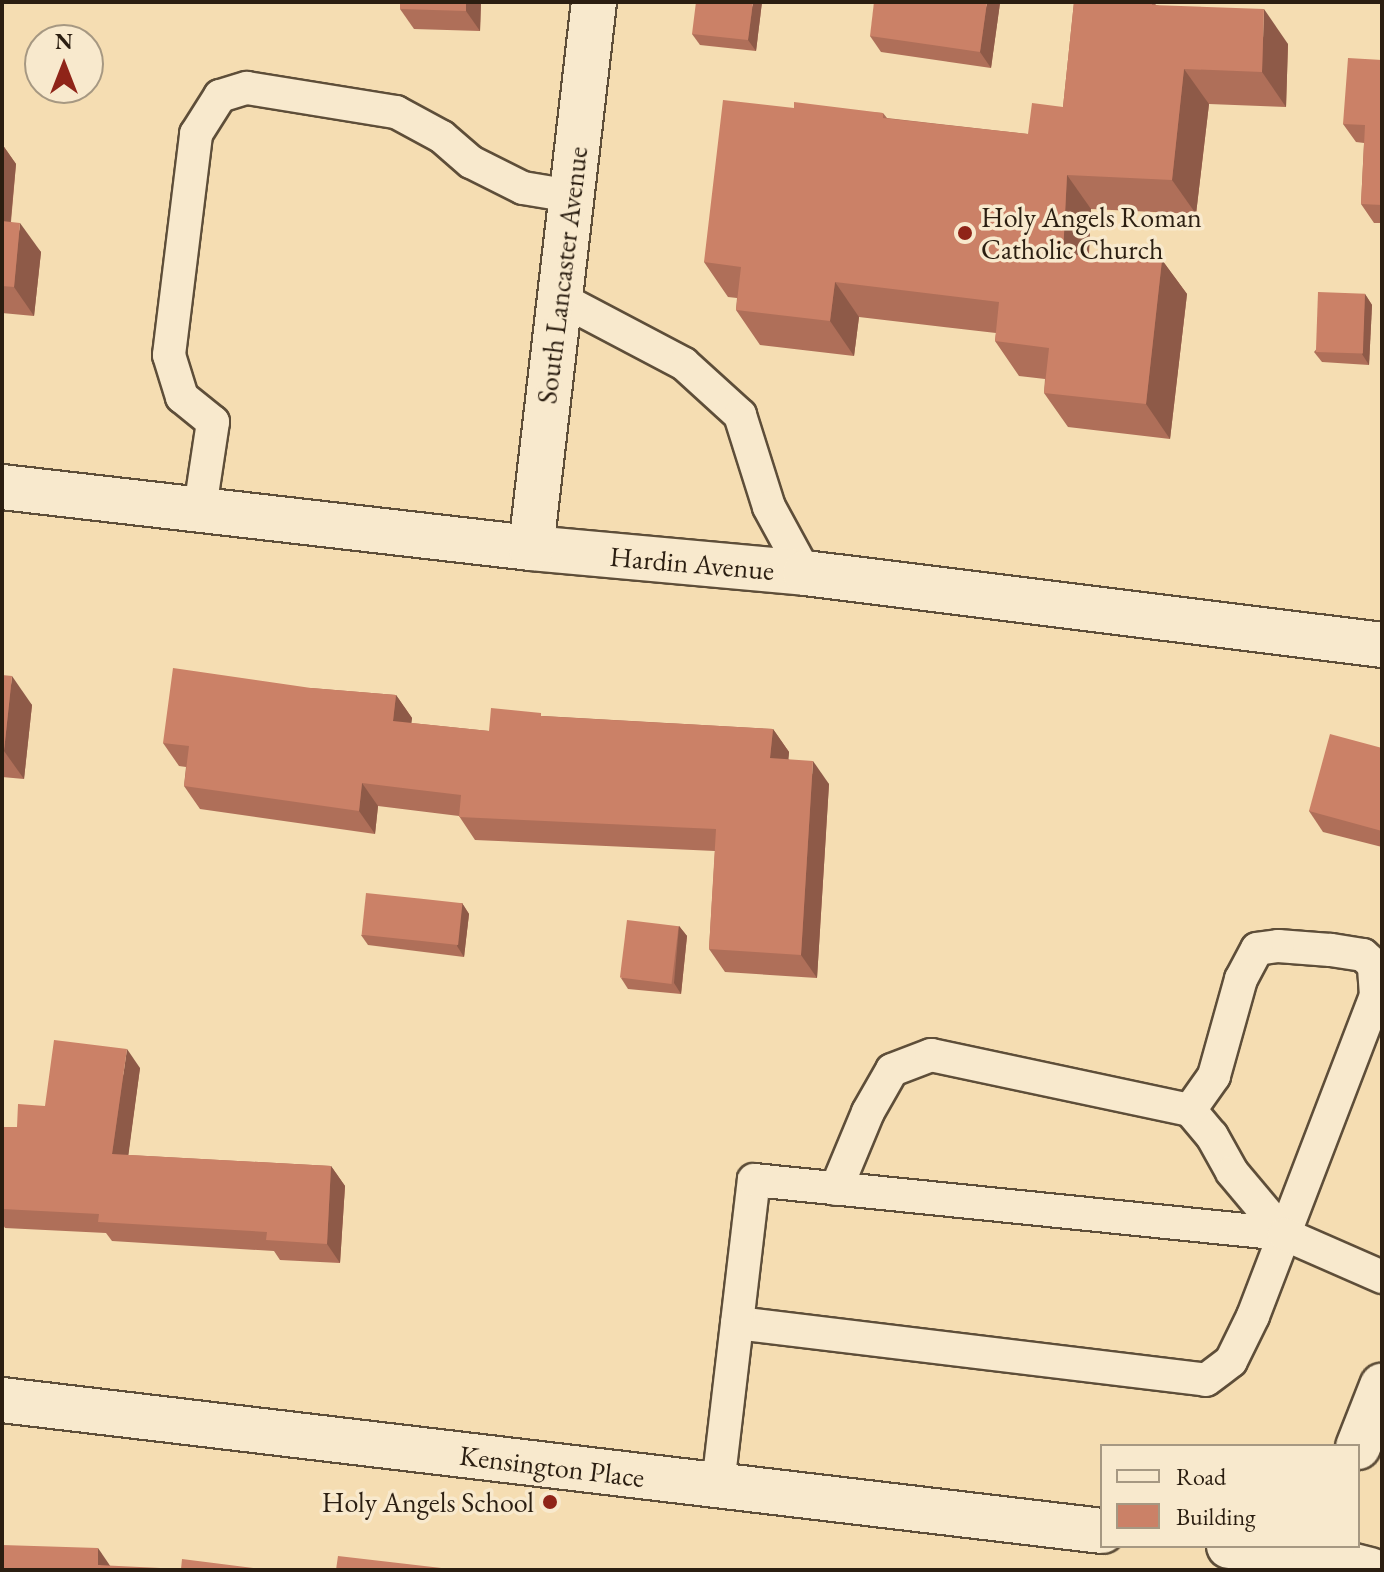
<!DOCTYPE html>
<html>
<head>
<meta charset="utf-8">
<style>
	body { margin:0 }
	#map { position:relative; width:1384px; height:1572px; overflow:hidden; background:#f5ddb2; font-family:"EB Garamond",serif }
	div>[style] { position:absolute }
	.roads { filter:drop-shadow(2px 0 #5e4e39) drop-shadow(-2px 0 #5e4e39) drop-shadow(0 2px #5e4e39) drop-shadow(0 -2px #5e4e39) }
	.lane>* { height:32px; margin:-16px; padding:0 16px; transform-origin:16px; border-radius:16px; background:#f8e9cd }
	.street>* { height:44px; margin:-22px; padding:0 22px; transform-origin:22px; border-radius:22px; background:#f8e9cd }
	.wall>* { inset:0; background:#af6f59 }
	.shaded-wall>* { inset:0; background:#8e5a48 }
	.building>* { inset:0; background:#cb8167; transform-origin:0 0 }
	.dots>* { width:22px; height:22px; translate:-50% -50%; box-sizing:border-box; border:4px solid #f8e9cd; border-radius:50% }
	span { translate:-50% -50%; white-space:nowrap; text-align:center; line-height:1.15; -webkit-text-stroke:7px #f8e9cd; paint-order:stroke }
	.poi-label { font-size:28px; color:#2b1e11 }
	.left { translate:0 -50%; text-align:left }
	.right { translate:-100% -50%; text-align:right }
	.street-label { font-size:28px; color:#2b1e11 }
	.frame { position:absolute; inset:0; border:4px solid #2b1e11; pointer-events:none }
	.legend { position:absolute; left:1100px; top:1444px; width:260px; height:104px; box-sizing:border-box; background:#f8e9cd; border:2px solid #a69882; margin:0; padding:10px 14px; list-style:none; font-size:24px; color:#2b1e11 }
	.legend li { display:flex; align-items:center; gap:16px; height:40px }
	.legend b { width:40px; border:2px solid #a69882 }
	.north { position:absolute; left:24px; top:24px; width:80px; height:80px; box-sizing:border-box; background:#f8e9cd; border:2px solid #a69882; border-radius:50%; rotate:0deg; font-size:22px; font-weight:700; line-height:32px; text-align:center; color:#2b1e11 }
	.north::after { content:''; display:block; margin:auto; width:28px; height:36px; background:#8f2418; clip-path:polygon(50% 0,100% 100%,50% 72%,0 100%) }
</style>
</head>
<body>
<div id="map">
	<div class="roads">
		<div class="lane">
			<div style="left:559px;top:298px;width:141px;rotate:27.8deg"></div>
			<div style="left:684px;top:364px;width:76px;rotate:42.3deg"></div>
			<div style="left:740px;top:415px;width:96px;rotate:72.5deg"></div>
			<div style="left:769px;top:507px;width:75px;rotate:61.4deg"></div>
			<div style="left:200px;top:508px;width:87px;rotate:-81.4deg"></div>
			<div style="left:213px;top:422px;width:40px;rotate:-141deg"></div>
			<div style="left:182px;top:397px;width:44px;rotate:-107.2deg"></div>
			<div style="left:169px;top:355px;width:223px;rotate:-83deg"></div>
			<div style="left:196px;top:134px;width:45px;rotate:-57.7deg"></div>
			<div style="left:220px;top:96px;width:28px;rotate:-17deg"></div>
			<div style="left:247px;top:88px;width:151px;rotate:9.2deg"></div>
			<div style="left:396px;top:112px;width:52px;rotate:28.5deg"></div>
			<div style="left:442px;top:137px;width:38px;rotate:41deg"></div>
			<div style="left:471px;top:162px;width:58px;rotate:26.6deg"></div>
			<div style="left:523px;top:188px;width:49px;rotate:9.5deg"></div>
			<div style="left:836px;top:1189px;width:83px;rotate:-67.4deg"></div>
			<div style="left:868px;top:1112px;width:48px;rotate:-60.3deg"></div>
			<div style="left:892px;top:1070px;width:42px;rotate:-21deg"></div>
			<div style="left:931px;top:1055px;width:265px;rotate:12deg"></div>
			<div style="left:1190px;top:1110px;width:34px;rotate:50deg"></div>
			<div style="left:1212px;top:1136px;width:41px;rotate:60.9deg"></div>
			<div style="left:1232px;top:1172px;width:81px;rotate:50deg"></div>
			<div style="left:737px;top:1323px;width:472px;rotate:6.9deg"></div>
			<div style="left:1206px;top:1380px;width:31px;rotate:-37deg"></div>
			<div style="left:1231px;top:1361px;width:50px;rotate:-63.9deg"></div>
			<div style="left:1253px;top:1316px;width:343px;rotate:-69deg"></div>
			<div style="left:1376px;top:996px;width:31px;rotate:-94deg"></div>
			<div style="left:1374px;top:965px;width:15px;rotate:-138deg"></div>
			<div style="left:1363px;top:955px;width:33px;rotate:-171deg"></div>
			<div style="left:1330px;top:950px;width:52px;rotate:-175.6deg"></div>
			<div style="left:1278px;top:946px;width:21px;rotate:172deg"></div>
			<div style="left:1257px;top:949px;width:34px;rotate:118deg"></div>
			<div style="left:1241px;top:979px;width:101px;rotate:105.6deg"></div>
			<div style="left:1214px;top:1076px;width:42px;rotate:125.2deg"></div>
			<div style="left:718px;top:1485px;width:307px;rotate:-83.3deg"></div>
			<div style="left:754px;top:1180px;width:533px;rotate:5.82deg"></div>
			<div style="left:1284px;top:1234px;width:107px;rotate:23.7deg"></div>
		</div>
		<div class="street">
			<div style="left:2px;top:487px;width:533px;rotate:6.58deg"></div>
			<div style="left:531px;top:548px;width:275px;rotate:5.2deg"></div>
			<div style="left:805px;top:573px;width:581px;rotate:7.11deg"></div>
			<div style="left:531px;top:548px;width:550px;rotate:-83.42deg"></div>
			<div style="left:2px;top:1400px;width:1108px;rotate:6.79deg"></div>
			<div style="left:1358px;top:1447px;width:66px;rotate:-68.5deg"></div>
			<div style="left:1229px;top:1546px;width:87px;rotate:6.6deg"></div>
			<div style="left:1315px;top:1556px;width:57px;rotate:14.3deg"></div>
		</div>
	</div>
	<div class="wall">
		<div style="clip-path:polygon(400px 2px,481px 2px,480px 31px,414px 29px,400px 9px)"></div>
		<div style="clip-path:polygon(762px 2px,756px 51px,700px 45px,692px 34px)"></div>
		<div style="clip-path:polygon(1074px 2px,1154px 2px,1156px 5px,1288px 44px,1286px 107px,1209px 104px,1196px 214px,1091px 209px,1089px 255px,1162px 260px,1187px 294px,1170px 439px,1068px 427px,1044px 393px,1045px 379px,1019px 376px,995px 341px,996px 333px,859px 317px,854px 356px,760px 345px,736px 310px,737px 298px,728px 297px,704px 262px,794px 108px,883px 113px,887px 118px,1028px 134px,1063px 107px)"></div>
		<div style="clip-path:polygon(1000px 3px,991px 68px,881px 52px,870px 36px)"></div>
		<div style="clip-path:polygon(1382px 60px,1382px 223px,1374px 223px,1361px 204px,1364px 143px,1356px 142px,1343px 124px)"></div>
		<div style="clip-path:polygon(2px 144px,16px 164px,11px 222px,41px 252px,34px 316px,2px 313px)"></div>
		<div style="clip-path:polygon(1365px 294px,1372px 305px,1369px 365px,1322px 362px,1314px 352px)"></div>
		<div style="clip-path:polygon(2px 675px,32px 705px,24px 779px,2px 777px)"></div>
		<div style="clip-path:polygon(311px 688px,396px 695px,412px 718px,411px 723px,489px 731px,543px 716px,773px 729px,789px 752px,788px 759px,829px 784px,817px 978px,725px 972px,709px 949px,715px 851px,475px 840px,459px 816px,378px 806px,375px 834px,200px 809px,184px 786px,186px 767px,179px 766px,163px 743px)"></div>
		<div style="clip-path:polygon(1382px 748px,1382px 847px,1323px 832px,1309px 811px)"></div>
		<div style="clip-path:polygon(462px 903px,469px 914px,464px 957px,368px 945px,361px 935px)"></div>
		<div style="clip-path:polygon(679px 926px,687px 936px,681px 994px,628px 989px,621px 978px)"></div>
		<div style="clip-path:polygon(140px 1068px,128px 1155px,331px 1166px,345px 1186px,340px 1263px,280px 1260px,274px 1251px,112px 1241px,106px 1233px,5px 1228px,2px 1223px,2px 1127px,17px 1127px,45px 1106px)"></div>
	</div>
	<div class="shaded-wall">
		<div style="clip-path:polygon(466px 2px,481px 2px,480px 31px,466px 11px)"></div>
		<div style="clip-path:polygon(753px 2px,762px 2px,756px 51px,748px 40px)"></div>
		<div style="clip-path:polygon(987px 2px,1000px 3px,991px 68px,980px 52px)"></div>
		<div style="clip-path:polygon(1264px 9px,1288px 44px,1286px 107px,1262px 72px)"></div>
		<div style="clip-path:polygon(1184px 69px,1209px 104px,1196px 214px,1172px 180px)"></div>
		<div style="clip-path:polygon(2px 144px,16px 164px,8px 249px,2px 240px)"></div>
		<div style="clip-path:polygon(1067px 175px,1091px 209px,1087px 288px,1063px 254px)"></div>
		<div style="clip-path:polygon(20px 223px,41px 252px,34px 316px,14px 287px)"></div>
		<div style="clip-path:polygon(1162px 260px,1187px 294px,1170px 439px,1146px 404px)"></div>
		<div style="clip-path:polygon(835px 282px,859px 317px,854px 356px,830px 321px)"></div>
		<div style="clip-path:polygon(1365px 294px,1372px 305px,1369px 365px,1362px 354px)"></div>
		<div style="clip-path:polygon(12px 676px,32px 705px,24px 779px,4px 751px)"></div>
		<div style="clip-path:polygon(396px 695px,412px 718px,409px 744px,393px 721px)"></div>
		<div style="clip-path:polygon(773px 729px,789px 752px,787px 781px,770px 758px)"></div>
		<div style="clip-path:polygon(813px 761px,829px 784px,817px 978px,801px 955px)"></div>
		<div style="clip-path:polygon(362px 783px,378px 806px,375px 834px,359px 811px)"></div>
		<div style="clip-path:polygon(462px 903px,469px 914px,464px 957px,457px 946px)"></div>
		<div style="clip-path:polygon(679px 926px,687px 936px,681px 994px,674px 983px)"></div>
		<div style="clip-path:polygon(127px 1049px,140px 1068px,126px 1173px,112px 1154px)"></div>
		<div style="clip-path:polygon(331px 1166px,345px 1186px,340px 1263px,327px 1244px)"></div>
		<div style="clip-path:polygon(98px 1548px,113px 1570px,98px 1565px)"></div>
	</div>
	<div class="building">
		<div style="clip-path:polygon(400px 2px,466px 2px,466px 11px,400px 9px)"></div>
		<div style="clip-path:polygon(696px 2px,753px 2px,748px 40px,692px 34px)"></div>
		<div style="clip-path:polygon(874px 2px,987px 2px,980px 52px,870px 36px)"></div>
		<div style="clip-path:polygon(1074px 2px,1152px 2px,1152px 5px,1264px 9px,1262px 72px,1184px 69px,1172px 180px,1067px 175px,1063px 254px,1162px 260px,1146px 404px,1044px 393px,1049px 348px,995px 341px,999px 302px,835px 282px,830px 321px,736px 310px,741px 267px,704px 262px,723px 100px,794px 108px,794px 102px,883px 113px,883px 118px,1028px 134px,1032px 103px,1063px 107px)"></div>
		<div style="clip-path:polygon(1348px 58px,1382px 60px,1382px 205px,1361px 204px,1365px 125px,1343px 124px)"></div>
		<div style="clip-path:polygon(2px 221px,20px 223px,14px 287px,2px 286px)"></div>
		<div style="left:1318px;top:292px;width:47px;height:60px;rotate:2deg"></div>
		<div style="clip-path:polygon(173px 668px,311px 688px,396px 695px,393px 721px,489px 731px,491px 708px,541px 713px,541px 716px,773px 729px,770px 758px,813px 761px,801px 955px,709px 949px,716px 829px,459px 817px,461px 795px,362px 783px,359px 811px,184px 786px,189px 746px,163px 743px)"></div>
		<div style="clip-path:polygon(2px 675px,12px 676px,4px 751px,2px 750px)"></div>
		<div style="clip-path:polygon(1330px 734px,1382px 748px,1382px 831px,1309px 811px)"></div>
		<div style="left:366px;top:893px;width:97px;height:42px;rotate:6deg"></div>
		<div style="left:627px;top:920px;width:52px;height:58px;rotate:7deg"></div>
		<div style="clip-path:polygon(54px 1040px,127px 1049px,112px 1154px,331px 1166px,327px 1244px,266px 1240px,267px 1232px,98px 1222px,99px 1214px,2px 1209px,2px 1127px,17px 1127px,18px 1104px,45px 1106px)"></div>
		<div style="clip-path:polygon(2px 1545px,98px 1548px,98px 1565px,181px 1569px,182px 1559px,269px 1570px,2px 1570px)"></div>
		<div style="clip-path:polygon(338px 1556px,450px 1569px,449px 1570px,336px 1570px)"></div>
	</div>
	<div class="dots">
		<div style="left:965px;top:233px;background:#8f2418"></div>
		<div style="left:550px;top:1502px;background:#8f2418"></div>
	</div>
	<div class="poi-label">
		<span class="left" style="left:981px;top:233px">Holy Angels Roman<br>Catholic Church</span>
		<span class="right" style="left:534px;top:1502px">Holy Angels School</span>
	</div>
	<div class="street-label">
		<span style="left:562px;top:275px;rotate:-83deg">South Lancaster Avenue</span>
		<span style="left:692px;top:563px;rotate:5deg">Hardin Avenue</span>
		<span style="left:552px;top:1466px;rotate:7deg">Kensington Place</span>
	</div>
	<div class="frame"></div>
	<ul class="legend">
	<li><b style="height:10px;background:#f8e9cd"></b>Road</li>
	<li><b style="height:22px;background:#cb8167"></b>Building</li>
	</ul>
	<div class="north">N</div>
</div>
</body>
</html>
